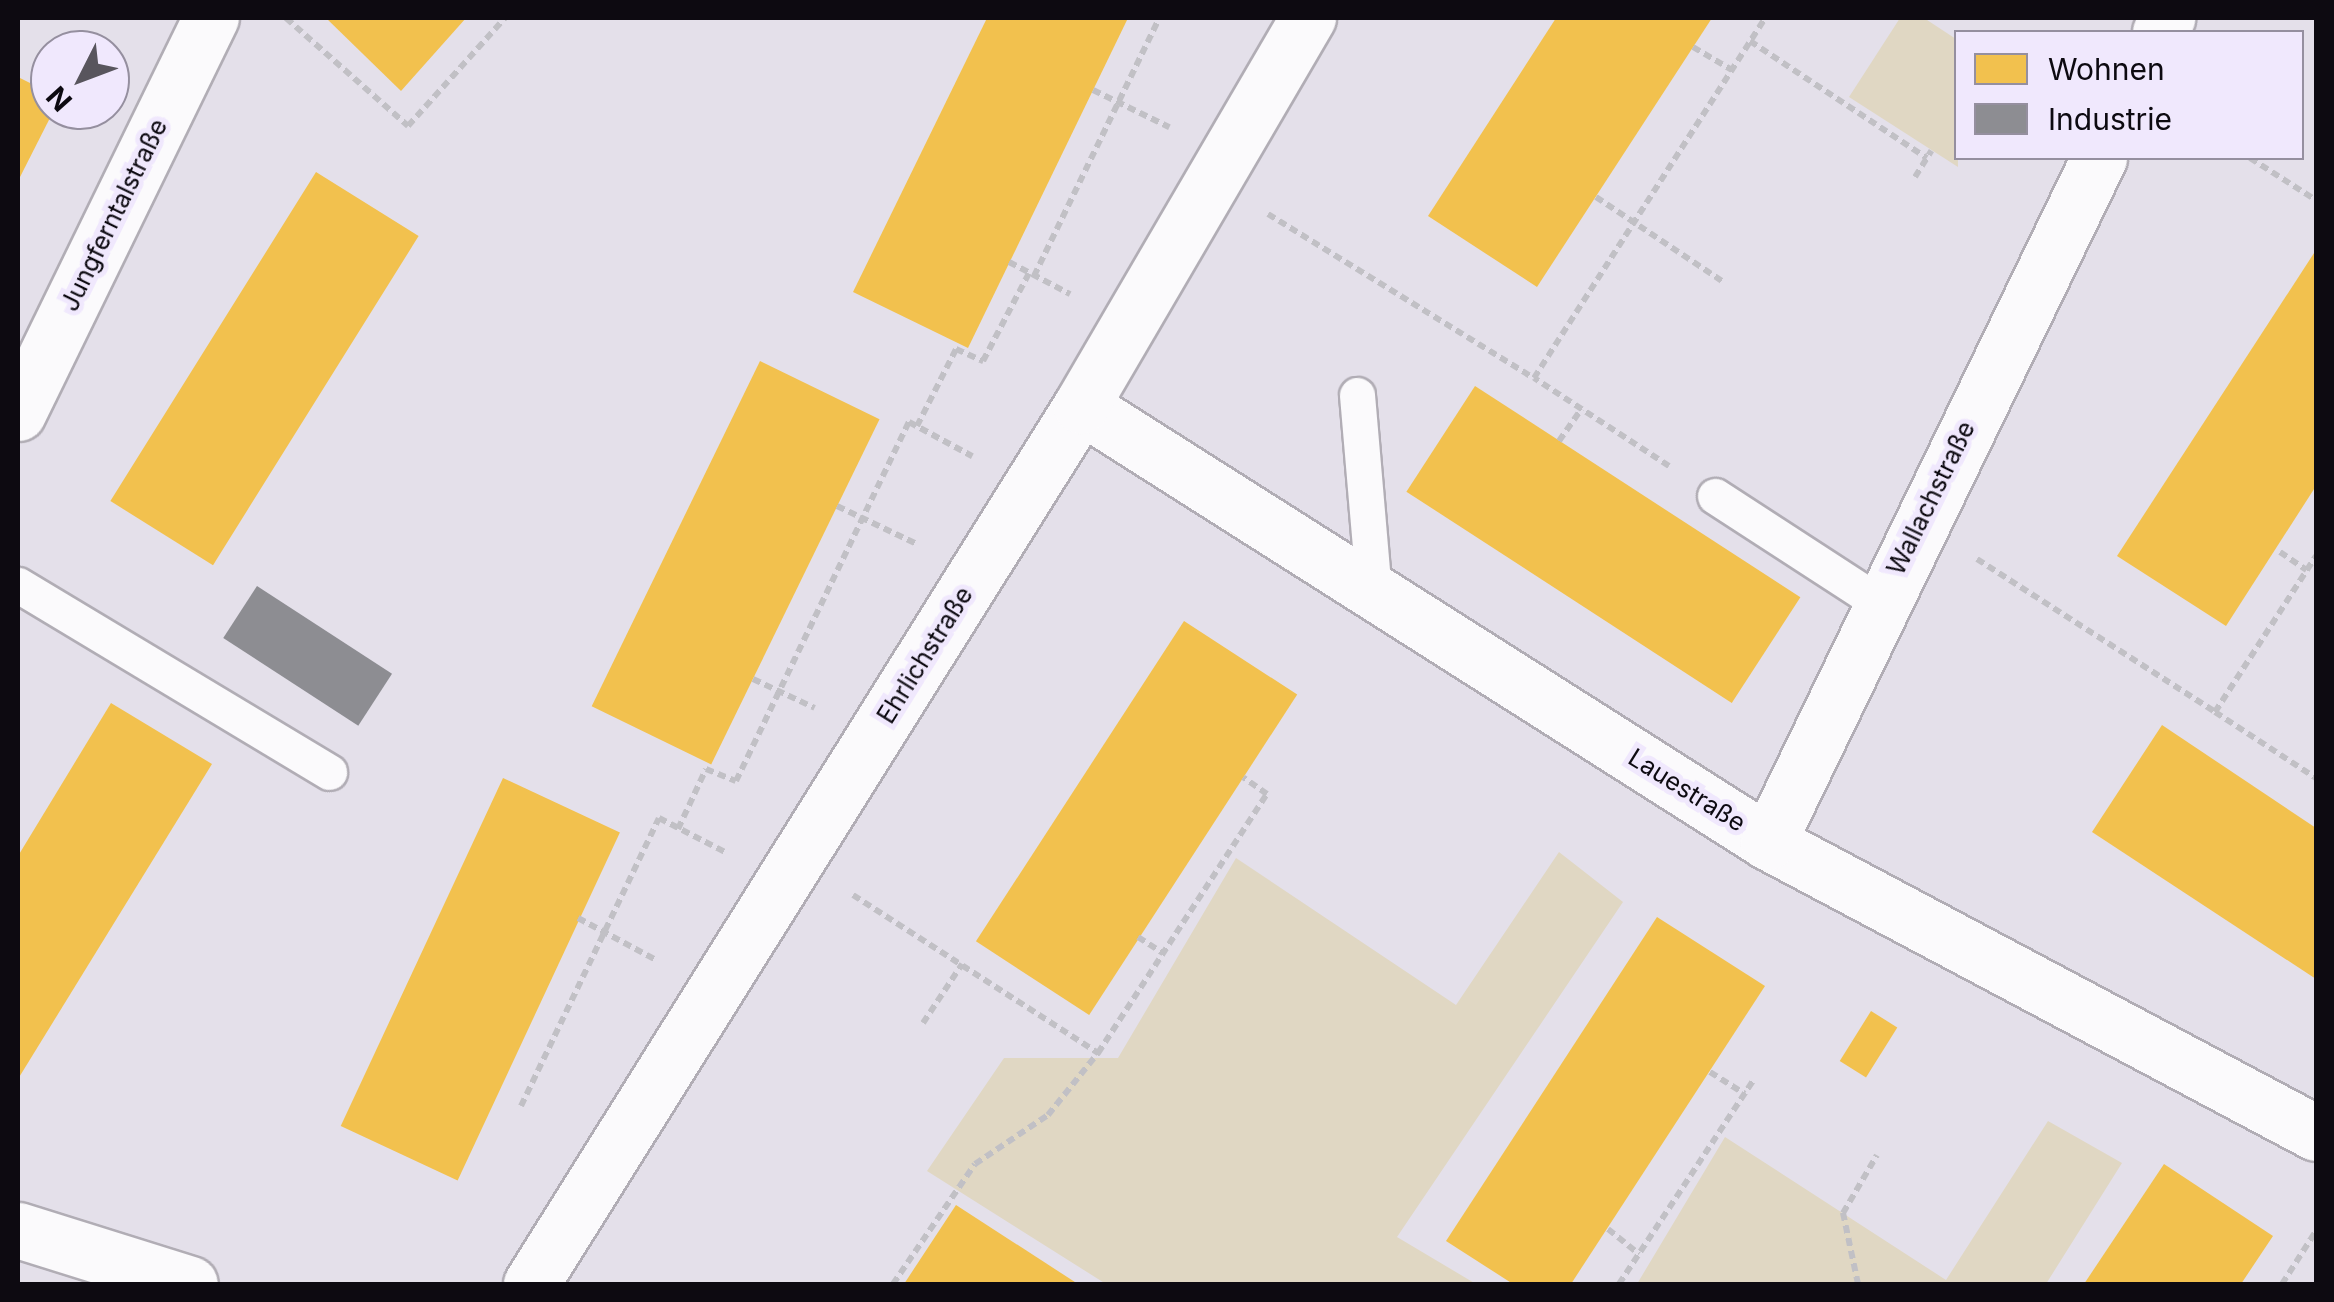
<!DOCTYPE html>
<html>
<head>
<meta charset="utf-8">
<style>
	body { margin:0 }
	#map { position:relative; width:2334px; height:1302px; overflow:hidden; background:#e4e0ea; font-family:Inter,sans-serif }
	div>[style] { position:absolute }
	.green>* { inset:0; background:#e0d7c3 }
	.homes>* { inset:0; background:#f2c14e; transform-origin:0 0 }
	.industry>* { inset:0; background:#8d8d92; transform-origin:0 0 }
	.path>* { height:6px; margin-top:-3px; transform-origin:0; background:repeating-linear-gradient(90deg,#c1c0c5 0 8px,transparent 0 13px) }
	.roads { filter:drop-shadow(2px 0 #b1adb5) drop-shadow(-2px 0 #b1adb5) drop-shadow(0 2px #b1adb5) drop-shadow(0 -2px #b1adb5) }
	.lane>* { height:35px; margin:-17.5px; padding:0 17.5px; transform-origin:17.5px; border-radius:17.5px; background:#fbfafc }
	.street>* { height:55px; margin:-27.5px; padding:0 27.5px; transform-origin:27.5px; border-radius:27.5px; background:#fbfafc }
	span { translate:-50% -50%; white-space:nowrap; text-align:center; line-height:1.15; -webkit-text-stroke:10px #f0e8fd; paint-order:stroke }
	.street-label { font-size:25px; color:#0d0a11 }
	.frame { position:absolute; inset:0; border:20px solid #0d0a11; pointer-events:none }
	.legend { position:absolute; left:1954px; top:30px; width:350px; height:130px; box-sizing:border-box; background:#f0e8fd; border:2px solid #958f9f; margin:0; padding:12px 18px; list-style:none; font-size:30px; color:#0d0a11 }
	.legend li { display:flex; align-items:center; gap:20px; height:50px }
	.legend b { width:50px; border:2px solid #958f9f }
	.north { position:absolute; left:30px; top:30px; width:100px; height:100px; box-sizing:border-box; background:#f0e8fd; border:2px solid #958f9f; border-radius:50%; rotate:228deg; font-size:28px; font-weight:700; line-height:40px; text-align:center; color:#0d0a11 }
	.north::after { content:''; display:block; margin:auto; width:35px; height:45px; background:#58555d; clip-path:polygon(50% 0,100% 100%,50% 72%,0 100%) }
</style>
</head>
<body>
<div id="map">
	<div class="green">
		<div style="clip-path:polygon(1900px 18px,1924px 18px,1956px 39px,1958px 167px,1849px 97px)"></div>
		<div style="clip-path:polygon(1559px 852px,1623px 902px,1397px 1237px,1476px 1284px,1106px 1284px,927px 1171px,1004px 1058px,1118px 1058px,1236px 858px,1456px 1005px)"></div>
		<div style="clip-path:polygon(2048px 1121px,2122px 1163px,2046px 1284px,1637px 1284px,1725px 1137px,1946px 1280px)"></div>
	</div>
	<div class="homes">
		<div style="clip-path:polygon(326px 18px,466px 18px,401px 91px)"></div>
		<div style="clip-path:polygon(987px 18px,1128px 18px,968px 348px,853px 292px)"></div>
		<div style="clip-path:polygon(1556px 18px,1712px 18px,1537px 287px,1428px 216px)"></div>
		<div style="clip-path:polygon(18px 77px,50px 93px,54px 110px,18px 181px)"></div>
		<div style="left:316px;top:172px;width:121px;height:388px;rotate:32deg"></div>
		<div style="clip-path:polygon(2316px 250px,2316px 486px,2226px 626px,2117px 556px)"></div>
		<div style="left:760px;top:361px;width:133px;height:384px;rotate:26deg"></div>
		<div style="left:1475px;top:386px;width:388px;height:126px;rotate:33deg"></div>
		<div style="left:1184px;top:621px;width:135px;height:382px;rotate:33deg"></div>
		<div style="clip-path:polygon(111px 703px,212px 764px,18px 1079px,18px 856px)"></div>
		<div style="clip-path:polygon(2162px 725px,2316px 828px,2316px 979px,2092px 832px)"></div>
		<div style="left:503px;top:778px;width:129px;height:384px;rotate:25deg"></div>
		<div style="clip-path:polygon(1657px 917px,1765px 986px,1571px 1284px,1513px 1284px,1446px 1241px)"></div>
		<div style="left:1871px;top:1011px;width:31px;height:59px;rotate:32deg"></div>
		<div style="clip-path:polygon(2164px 1164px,2273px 1236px,2241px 1284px,2084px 1284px)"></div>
		<div style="clip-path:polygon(956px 1205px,1078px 1284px,904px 1284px)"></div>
	</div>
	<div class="industry">
		<div style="left:257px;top:586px;width:161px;height:62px;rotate:33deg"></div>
	</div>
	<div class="path">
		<div style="left:286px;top:18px;width:163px;rotate:41.5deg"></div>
		<div style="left:408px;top:126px;width:145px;rotate:-48.1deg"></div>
		<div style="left:1750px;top:41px;width:212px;rotate:33.5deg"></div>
		<div style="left:1693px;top:47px;width:45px;rotate:30.5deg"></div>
		<div style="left:1093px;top:90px;width:85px;rotate:26deg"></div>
		<div style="left:2250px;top:158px;width:78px;rotate:32.5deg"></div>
		<div style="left:1915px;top:177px;width:31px;rotate:-58deg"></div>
		<div style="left:1596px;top:197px;width:155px;rotate:33.7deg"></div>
		<div style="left:1268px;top:214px;width:312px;rotate:31.7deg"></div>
		<div style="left:1009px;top:262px;width:69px;rotate:27.7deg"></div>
		<div style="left:1034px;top:276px;width:287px;rotate:-64.1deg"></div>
		<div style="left:917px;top:426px;width:86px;rotate:-63.1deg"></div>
		<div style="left:956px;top:349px;width:30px;rotate:24deg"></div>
		<div style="left:983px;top:361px;width:99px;rotate:-62.4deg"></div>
		<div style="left:1559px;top:441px;width:39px;rotate:-55deg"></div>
		<div style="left:1669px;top:466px;width:161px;rotate:-146.9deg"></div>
		<div style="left:1534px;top:378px;width:428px;rotate:-57.3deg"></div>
		<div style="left:837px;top:506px;width:89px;rotate:25.4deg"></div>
		<div style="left:2280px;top:552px;width:32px;rotate:34deg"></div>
		<div style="left:1977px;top:559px;width:283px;rotate:32.7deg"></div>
		<div style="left:2215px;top:712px;width:186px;rotate:-57.1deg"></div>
		<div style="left:753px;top:679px;width:68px;rotate:25.1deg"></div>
		<div style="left:2215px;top:712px;width:121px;rotate:33.2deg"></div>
		<div style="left:678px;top:829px;width:66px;rotate:-65deg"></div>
		<div style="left:706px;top:769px;width:32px;rotate:22deg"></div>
		<div style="left:736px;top:781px;width:399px;rotate:-64.3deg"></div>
		<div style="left:909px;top:422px;width:72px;rotate:28.4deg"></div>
		<div style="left:853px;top:895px;width:292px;rotate:32.8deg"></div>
		<div style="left:1098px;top:1053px;width:309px;rotate:-56.9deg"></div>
		<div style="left:1267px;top:794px;width:29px;rotate:-145deg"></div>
		<div style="left:578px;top:918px;width:89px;rotate:28.3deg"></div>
		<div style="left:1138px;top:937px;width:30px;rotate:33deg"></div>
		<div style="left:923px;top:1023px;width:71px;rotate:-56.5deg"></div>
		<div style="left:1710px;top:1072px;width:41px;rotate:32.2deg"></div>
		<div style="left:521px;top:1106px;width:319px;rotate:-64.4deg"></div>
		<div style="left:659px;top:818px;width:74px;rotate:27.3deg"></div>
		<div style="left:1608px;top:1229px;width:40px;rotate:39deg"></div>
		<div style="left:893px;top:1284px;width:145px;rotate:-55.7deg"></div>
		<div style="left:975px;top:1164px;width:88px;rotate:-33.9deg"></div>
		<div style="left:1048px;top:1115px;width:80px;rotate:-51.1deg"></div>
		<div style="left:1619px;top:1284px;width:243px;rotate:-56.6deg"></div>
		<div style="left:1858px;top:1284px;width:73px;rotate:-101.9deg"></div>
		<div style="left:1843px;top:1213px;width:67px;rotate:-59.6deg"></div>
		<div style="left:2282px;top:1284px;width:63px;rotate:-57.3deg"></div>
	</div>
	<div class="roads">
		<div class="lane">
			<div style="left:1357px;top:395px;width:198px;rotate:85.1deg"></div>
			<div style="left:1715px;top:496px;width:197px;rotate:33deg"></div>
			<div style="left:18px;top:585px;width:363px;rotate:31deg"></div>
		</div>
		<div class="street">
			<div style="left:2160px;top:32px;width:16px;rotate:-63deg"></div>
			<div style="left:1081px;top:406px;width:814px;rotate:32.4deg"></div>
			<div style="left:1768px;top:842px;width:620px;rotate:27.97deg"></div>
			<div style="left:18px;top:413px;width:440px;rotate:-64deg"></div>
			<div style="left:1768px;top:842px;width:760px;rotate:-64.18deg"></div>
			<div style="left:18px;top:1230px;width:180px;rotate:17.4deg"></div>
			<div style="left:531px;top:1284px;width:1036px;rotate:-57.94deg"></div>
			<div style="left:1081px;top:406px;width:450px;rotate:-59.7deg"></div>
		</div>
	</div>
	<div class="street-label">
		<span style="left:114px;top:215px;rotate:-64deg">Jungferntalstraße</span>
		<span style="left:1931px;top:498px;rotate:-64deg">Wallachstraße</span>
		<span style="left:925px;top:655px;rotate:-58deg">Ehrlichstraße</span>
		<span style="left:1687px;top:790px;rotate:32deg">Lauestraße</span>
	</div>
	<div class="frame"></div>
	<ul class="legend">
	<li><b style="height:28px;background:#f2c14e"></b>Wohnen</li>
	<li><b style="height:28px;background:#8d8d92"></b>Industrie</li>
	</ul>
	<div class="north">N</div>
</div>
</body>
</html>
